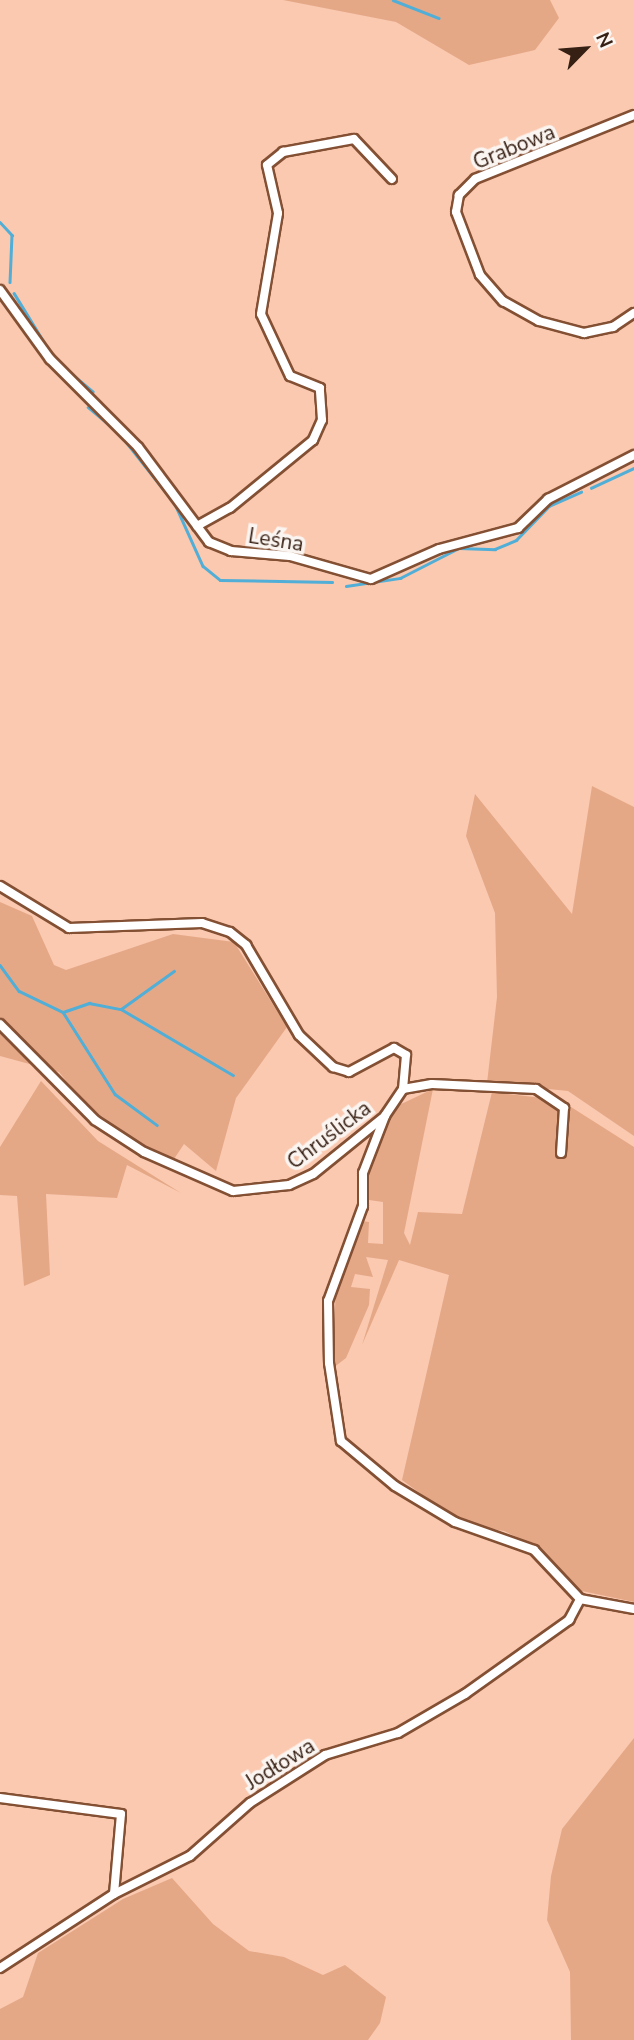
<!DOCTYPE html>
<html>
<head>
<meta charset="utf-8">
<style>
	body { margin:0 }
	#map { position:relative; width:634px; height:2040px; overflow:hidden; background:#fac9b0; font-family:"Nunito Sans",sans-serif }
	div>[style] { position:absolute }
	.green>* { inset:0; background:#e5a887 }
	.stream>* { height:2.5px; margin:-1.25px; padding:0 1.25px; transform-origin:1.25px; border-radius:1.25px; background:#51aed6 }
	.roads { filter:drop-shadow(2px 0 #845034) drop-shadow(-2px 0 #845034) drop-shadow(0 2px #845034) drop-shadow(0 -2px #845034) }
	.minor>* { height:8px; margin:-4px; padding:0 4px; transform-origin:4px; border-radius:4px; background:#fff }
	span { translate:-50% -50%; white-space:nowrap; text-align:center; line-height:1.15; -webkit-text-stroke:7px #fbf5f1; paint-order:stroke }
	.street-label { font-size:21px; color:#361f13 }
	.north { position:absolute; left:550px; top:14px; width:70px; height:70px; -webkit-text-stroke:5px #fbf5f1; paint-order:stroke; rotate:65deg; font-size:19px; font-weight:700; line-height:28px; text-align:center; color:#361f13 }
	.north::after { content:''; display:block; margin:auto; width:24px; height:32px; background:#361f13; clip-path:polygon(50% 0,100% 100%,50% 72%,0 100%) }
</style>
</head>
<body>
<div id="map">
	<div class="green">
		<div style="clip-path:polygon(283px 0,550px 0,559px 18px,535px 50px,469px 65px,396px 22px)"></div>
		<div style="clip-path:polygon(592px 786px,634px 807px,634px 1136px,568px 1091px,487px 1083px,497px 997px,495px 913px,466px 836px,475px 794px,572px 914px)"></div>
		<div style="clip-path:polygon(0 902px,32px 916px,54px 965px,66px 970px,173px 934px,234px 942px,287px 1027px,236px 1098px,216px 1171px,184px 1144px,174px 1159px,139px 1144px,84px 1103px,59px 1072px,0 1056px)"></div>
		<div style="clip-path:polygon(41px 1081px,98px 1141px,181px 1193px,127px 1165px,117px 1198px,46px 1194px,50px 1275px,24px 1286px,17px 1196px,0 1195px,0 1147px)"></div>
		<div style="clip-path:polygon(433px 1089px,404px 1233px,410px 1245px,418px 1212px,462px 1214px,492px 1092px,560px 1100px,634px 1147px,634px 1602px,577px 1590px,542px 1549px,504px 1531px,462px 1524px,402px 1480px,449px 1275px,399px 1260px,362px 1345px,388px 1260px,366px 1257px,373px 1277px,355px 1274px,351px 1287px,370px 1289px,369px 1305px,346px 1358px,333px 1368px,336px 1280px,361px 1221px,369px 1222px,368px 1243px,383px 1244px,383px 1202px,369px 1200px,365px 1179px,377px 1141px,397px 1106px)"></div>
		<div style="clip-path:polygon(634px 1738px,634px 2040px,571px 2040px,570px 1972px,547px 1920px,551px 1876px,562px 1829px)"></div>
		<div style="clip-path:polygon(172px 1878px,213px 1924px,249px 1951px,284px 1957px,323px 1975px,345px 1965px,386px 1997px,380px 2023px,368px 2040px,0 2040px,0 2009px,23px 1997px,38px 1953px,123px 1899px)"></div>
	</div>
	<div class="stream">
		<div style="left:393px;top:0;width:49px;rotate:21.4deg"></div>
		<div style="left:0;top:222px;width:18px;rotate:47deg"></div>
		<div style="left:12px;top:235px;width:47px;rotate:92.4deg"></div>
		<div style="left:14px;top:293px;width:73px;rotate:58.5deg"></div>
		<div style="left:66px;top:369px;width:35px;rotate:40deg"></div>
		<div style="left:88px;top:407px;width:40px;rotate:40deg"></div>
		<div style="left:119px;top:433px;width:90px;rotate:51.7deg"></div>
		<div style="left:175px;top:504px;width:68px;rotate:65.7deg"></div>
		<div style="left:203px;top:566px;width:22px;rotate:39deg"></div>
		<div style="left:220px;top:580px;width:112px;rotate:1deg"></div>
		<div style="left:591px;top:488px;width:47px;rotate:-24.9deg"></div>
		<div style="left:346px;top:586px;width:55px;rotate:-8.4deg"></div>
		<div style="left:400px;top:578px;width:66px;rotate:-27deg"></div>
		<div style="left:459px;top:548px;width:36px;rotate:2deg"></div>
		<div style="left:495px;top:549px;width:23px;rotate:-23deg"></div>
		<div style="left:516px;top:540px;width:47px;rotate:-45.9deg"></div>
		<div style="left:549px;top:506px;width:35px;rotate:-24deg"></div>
		<div style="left:0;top:965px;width:32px;rotate:54deg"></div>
		<div style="left:19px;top:991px;width:49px;rotate:25.5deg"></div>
		<div style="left:63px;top:1012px;width:28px;rotate:-19deg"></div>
		<div style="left:89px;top:1003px;width:33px;rotate:11deg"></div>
		<div style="left:121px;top:1009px;width:130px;rotate:30.5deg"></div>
		<div style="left:121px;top:1009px;width:65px;rotate:-35.6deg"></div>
		<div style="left:63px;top:1012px;width:97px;rotate:57.6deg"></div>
		<div style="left:115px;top:1094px;width:52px;rotate:36.4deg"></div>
	</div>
	<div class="roads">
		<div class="minor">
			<div style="left:634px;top:115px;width:171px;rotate:158.1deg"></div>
			<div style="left:475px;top:179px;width:23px;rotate:135deg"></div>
			<div style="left:459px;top:195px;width:17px;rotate:100deg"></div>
			<div style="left:456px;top:212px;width:67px;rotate:69.1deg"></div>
			<div style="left:480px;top:275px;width:35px;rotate:49deg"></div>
			<div style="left:503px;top:301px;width:41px;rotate:29.1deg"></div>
			<div style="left:539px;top:321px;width:47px;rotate:14.9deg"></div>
			<div style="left:584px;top:333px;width:30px;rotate:-12deg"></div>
			<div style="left:613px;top:327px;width:25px;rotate:-34deg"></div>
			<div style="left:0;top:290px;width:85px;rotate:54.1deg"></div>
			<div style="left:50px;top:359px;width:124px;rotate:45deg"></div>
			<div style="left:138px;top:447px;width:119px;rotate:53.2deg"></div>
			<div style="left:209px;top:542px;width:24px;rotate:22deg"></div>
			<div style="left:231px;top:551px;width:59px;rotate:4.8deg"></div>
			<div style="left:290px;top:556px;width:84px;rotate:15.9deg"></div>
			<div style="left:371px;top:579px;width:74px;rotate:-23.8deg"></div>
			<div style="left:439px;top:549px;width:82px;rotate:-14.9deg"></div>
			<div style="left:518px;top:528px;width:42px;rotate:-44deg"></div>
			<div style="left:548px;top:499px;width:97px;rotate:-27.1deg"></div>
			<div style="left:197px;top:526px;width:38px;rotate:-29deg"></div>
			<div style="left:230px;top:508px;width:107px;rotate:-39.3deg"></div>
			<div style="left:313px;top:440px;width:22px;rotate:-66deg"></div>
			<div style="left:322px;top:420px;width:32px;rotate:-94deg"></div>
			<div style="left:320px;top:388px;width:32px;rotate:-158deg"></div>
			<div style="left:290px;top:376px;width:68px;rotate:-115.1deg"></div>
			<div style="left:261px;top:314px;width:102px;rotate:-80.4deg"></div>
			<div style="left:278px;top:213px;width:49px;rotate:-102.9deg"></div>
			<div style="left:267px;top:165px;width:21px;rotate:-39deg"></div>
			<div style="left:283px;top:152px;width:72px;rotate:-10.4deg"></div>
			<div style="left:354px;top:139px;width:55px;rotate:46.5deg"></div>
			<div style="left:0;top:886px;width:81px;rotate:31.3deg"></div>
			<div style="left:69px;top:928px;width:133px;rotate:-2.2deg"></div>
			<div style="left:202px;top:923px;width:29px;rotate:18deg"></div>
			<div style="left:230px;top:932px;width:21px;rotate:39deg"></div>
			<div style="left:246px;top:945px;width:104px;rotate:59.5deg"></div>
			<div style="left:299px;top:1035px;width:47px;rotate:43.3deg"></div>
			<div style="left:333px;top:1067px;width:17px;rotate:17deg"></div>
			<div style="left:349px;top:1072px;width:51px;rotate:-28.1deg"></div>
			<div style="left:394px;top:1048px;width:14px;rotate:30deg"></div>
			<div style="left:406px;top:1055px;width:34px;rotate:95deg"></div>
			<div style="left:403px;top:1089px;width:32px;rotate:124deg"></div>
			<div style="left:385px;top:1116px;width:92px;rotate:141.1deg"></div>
			<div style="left:313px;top:1174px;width:26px;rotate:155deg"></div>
			<div style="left:289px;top:1185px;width:56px;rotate:173.9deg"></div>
			<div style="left:233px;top:1191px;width:97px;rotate:-156.3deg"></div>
			<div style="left:144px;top:1152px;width:59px;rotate:-146.9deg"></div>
			<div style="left:95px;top:1120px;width:135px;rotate:-134.7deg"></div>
			<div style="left:403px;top:1089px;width:29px;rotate:-10deg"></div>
			<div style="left:432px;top:1084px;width:104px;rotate:2.8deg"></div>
			<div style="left:536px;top:1089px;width:34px;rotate:34deg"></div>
			<div style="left:564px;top:1108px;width:45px;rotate:93.8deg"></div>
			<div style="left:385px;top:1116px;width:61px;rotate:111.1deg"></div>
			<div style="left:363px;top:1173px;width:33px;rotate:90deg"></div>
			<div style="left:363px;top:1206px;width:101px;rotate:110.2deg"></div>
			<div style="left:328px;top:1301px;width:62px;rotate:89.1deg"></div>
			<div style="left:329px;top:1363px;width:79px;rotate:81.3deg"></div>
			<div style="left:341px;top:1441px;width:70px;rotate:39.8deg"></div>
			<div style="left:395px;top:1486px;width:70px;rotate:31deg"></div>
			<div style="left:455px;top:1522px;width:84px;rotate:19.5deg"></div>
			<div style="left:534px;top:1550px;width:67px;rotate:46.8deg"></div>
			<div style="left:580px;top:1599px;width:55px;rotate:10.5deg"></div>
			<div style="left:0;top:1798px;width:122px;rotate:7.5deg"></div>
			<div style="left:121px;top:1814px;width:80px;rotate:95deg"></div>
			<div style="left:0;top:1968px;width:136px;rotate:-33deg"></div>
			<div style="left:114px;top:1894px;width:85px;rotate:-26.6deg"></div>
			<div style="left:190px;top:1856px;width:80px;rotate:-41.5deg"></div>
			<div style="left:250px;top:1803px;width:89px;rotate:-32.6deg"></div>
			<div style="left:325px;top:1755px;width:76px;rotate:-16.8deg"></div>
			<div style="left:398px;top:1733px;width:78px;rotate:-30.2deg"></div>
			<div style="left:465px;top:1694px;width:128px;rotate:-35.4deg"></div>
			<div style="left:569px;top:1620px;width:24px;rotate:-62deg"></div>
		</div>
	</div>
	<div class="street-label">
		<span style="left:514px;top:147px;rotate:-22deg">Grabowa</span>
		<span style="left:276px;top:540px;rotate:9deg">Leśna</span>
		<span style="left:329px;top:1135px;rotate:-37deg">Chruślicka</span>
		<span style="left:280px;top:1764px;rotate:-32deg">Jodłowa</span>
	</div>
	<div class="north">N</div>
</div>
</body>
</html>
